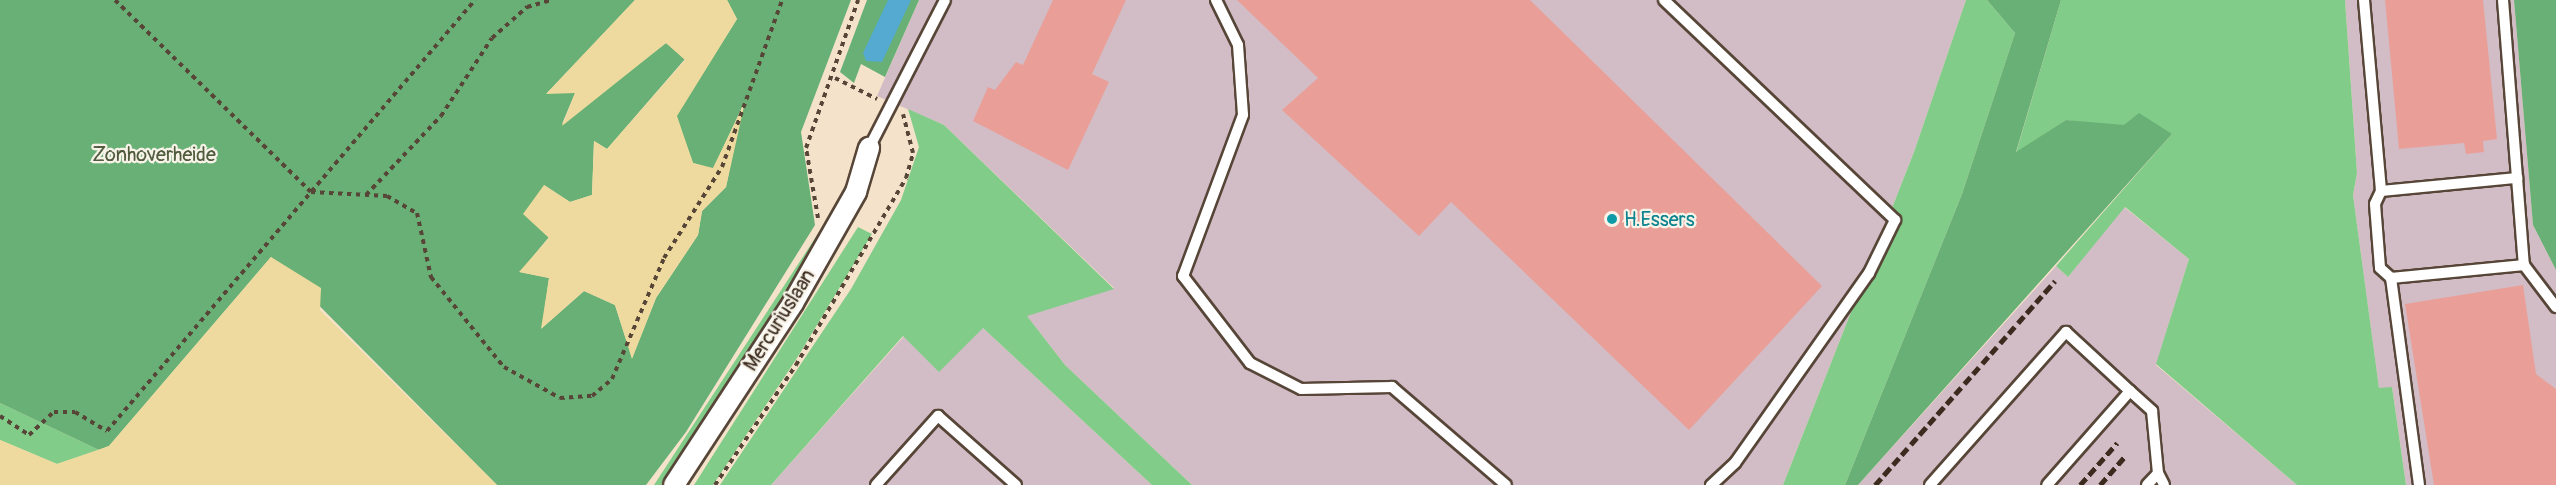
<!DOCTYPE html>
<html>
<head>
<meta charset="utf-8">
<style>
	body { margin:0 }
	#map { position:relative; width:2556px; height:485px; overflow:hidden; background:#f5e2ca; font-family:Pangolin,sans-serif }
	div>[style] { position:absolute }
	.industrial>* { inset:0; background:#d2bdc6 }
	.green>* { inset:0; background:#81cc89 }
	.forest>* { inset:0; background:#68b075 }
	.sand>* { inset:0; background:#eeda9e }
	.water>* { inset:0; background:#54aad0 }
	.building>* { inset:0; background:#e99f98 }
	.path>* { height:4px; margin-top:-2px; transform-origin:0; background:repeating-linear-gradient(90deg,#574638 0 4.5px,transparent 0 9px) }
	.roads { filter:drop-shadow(2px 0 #574638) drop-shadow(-2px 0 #574638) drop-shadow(0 2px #574638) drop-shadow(0 -2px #574638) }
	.service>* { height:10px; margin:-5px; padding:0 5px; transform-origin:5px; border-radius:5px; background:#fff }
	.minor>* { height:20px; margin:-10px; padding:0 10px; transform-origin:10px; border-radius:10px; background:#fff }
	.rail>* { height:4.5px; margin-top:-2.25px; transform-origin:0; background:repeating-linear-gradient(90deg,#3b2a1e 0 9px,transparent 0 13.5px) }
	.dots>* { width:16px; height:16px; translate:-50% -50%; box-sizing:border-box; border:3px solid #f7f3e8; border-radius:50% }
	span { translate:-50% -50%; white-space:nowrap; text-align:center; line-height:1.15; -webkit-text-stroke:4.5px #f7f3e8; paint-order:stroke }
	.park-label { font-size:20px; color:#505b3e }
	.culture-label { font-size:20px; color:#0d838f }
	.left { translate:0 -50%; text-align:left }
	.street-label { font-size:20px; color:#3b2a1e }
</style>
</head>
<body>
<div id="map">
	<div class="industrial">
		<div style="clip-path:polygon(919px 0,1966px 0,1914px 152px,1783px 485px,1192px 485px,1065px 365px,1026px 315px,1114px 288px,944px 125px,877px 96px)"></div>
		<div style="clip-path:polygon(2345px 0,2514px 0,2533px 225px,2556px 270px,2556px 485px,2406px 485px,2392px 387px,2379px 389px,2353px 195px,2357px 173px)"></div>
		<div style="clip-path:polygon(2124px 207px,2189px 259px,2156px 365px,2297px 485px,1858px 485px,2056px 266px,2068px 277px)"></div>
		<div style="clip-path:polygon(983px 328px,1152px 485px,771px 485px,904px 336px)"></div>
	</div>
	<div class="green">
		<div style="clip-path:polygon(1966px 0,1987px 0,2015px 33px,1962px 194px,1845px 485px,1783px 485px,1914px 152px)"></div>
		<div style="clip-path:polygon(2061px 0,2345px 0,2357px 173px,2353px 195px,2379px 388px,2392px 387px,2406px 485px,2297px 485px,2156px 364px,2189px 259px,2125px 207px,2068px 277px,2056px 266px,2172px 134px,2066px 120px,2016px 153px)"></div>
		<div style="clip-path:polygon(908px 109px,944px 125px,1114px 289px,1027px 316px,1065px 365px,1192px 485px,1152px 485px,983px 328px,939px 372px,903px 336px,771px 485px,720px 485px,851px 289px,901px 200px,919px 147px)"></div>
		<div style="clip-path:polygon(823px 226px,810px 257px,741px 368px,661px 485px,654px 485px)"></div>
		<div style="clip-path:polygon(858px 227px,872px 234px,797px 358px,713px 485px,694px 485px)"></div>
		<div style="clip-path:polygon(0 403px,99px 450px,57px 464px,0 440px)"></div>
	</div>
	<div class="forest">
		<div style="clip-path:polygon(0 0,635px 0,547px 93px,575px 93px,562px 124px,666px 43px,685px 59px,607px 149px,594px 141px,592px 195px,570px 202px,544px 185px,549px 237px,520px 272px,549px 278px,542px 328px,584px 291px,615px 305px,632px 358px,656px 298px,698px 235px,702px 211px,726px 187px,743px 105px,713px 169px,693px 163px,676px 116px,737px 19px,727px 0,851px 0,801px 132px,815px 225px,686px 432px,646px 485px,497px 485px,271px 257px,109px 446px,99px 450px,0 403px)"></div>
		<div style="clip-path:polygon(867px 0,919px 0,885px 77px,861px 64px,854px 83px,840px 72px)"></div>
		<div style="clip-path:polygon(1987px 0,2061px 0,2016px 152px,2066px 120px,2124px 125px,2139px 113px,2172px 134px,1858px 485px,1845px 485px,1962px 194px,2015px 33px)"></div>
		<div style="clip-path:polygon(2514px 0,2556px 0,2556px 270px,2533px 225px)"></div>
	</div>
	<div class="sand">
		<div style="clip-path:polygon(635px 0,727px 0,737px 19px,677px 116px,693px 163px,713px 168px,745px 102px,726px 187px,702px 211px,698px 235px,656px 298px,632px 359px,615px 305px,584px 291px,541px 329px,549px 278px,519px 272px,549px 238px,523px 214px,544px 185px,570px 202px,592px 195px,594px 141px,607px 149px,685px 60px,666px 43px,562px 126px,575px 93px,546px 94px)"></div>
		<div style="clip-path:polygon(271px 257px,321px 288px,320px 310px,497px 485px,0 485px,0 440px,57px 464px,109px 446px)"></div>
	</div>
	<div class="water">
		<div style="clip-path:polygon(888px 0,911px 0,882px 62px,866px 61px,863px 53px)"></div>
	</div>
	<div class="building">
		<div style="clip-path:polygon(1053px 0,1126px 0,1092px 74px,1109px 82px,1068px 170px,973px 121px,988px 87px,995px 90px,1016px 62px,1023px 65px)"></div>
		<div style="clip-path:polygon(1237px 0,1530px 0,1822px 286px,1689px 430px,1451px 202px,1419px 236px,1282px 110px,1318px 78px)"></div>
		<div style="clip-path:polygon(2385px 0,2483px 0,2497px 139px,2483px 141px,2484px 152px,2466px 154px,2464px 143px,2399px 149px)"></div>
		<div style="clip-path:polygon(2523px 285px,2536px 374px,2556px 389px,2556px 485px,2434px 485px,2405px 304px)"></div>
	</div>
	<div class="path">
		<div style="left:115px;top:0;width:274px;rotate:44.4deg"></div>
		<div style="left:311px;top:192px;width:76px;rotate:3deg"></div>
		<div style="left:387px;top:196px;width:34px;rotate:30deg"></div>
		<div style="left:417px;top:213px;width:66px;rotate:77.7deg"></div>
		<div style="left:431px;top:277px;width:116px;rotate:51deg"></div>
		<div style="left:504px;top:367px;width:64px;rotate:29deg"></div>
		<div style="left:560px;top:398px;width:32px;rotate:-4deg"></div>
		<div style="left:592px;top:396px;width:26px;rotate:-40deg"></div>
		<div style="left:612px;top:379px;width:132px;rotate:-66.7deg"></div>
		<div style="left:664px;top:258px;width:108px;rotate:-57.5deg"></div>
		<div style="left:722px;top:167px;width:177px;rotate:-70.2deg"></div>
		<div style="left:835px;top:78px;width:47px;rotate:26.6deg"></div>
		<div style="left:366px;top:195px;width:109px;rotate:-46.5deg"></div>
		<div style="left:441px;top:116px;width:93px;rotate:-56.8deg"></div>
		<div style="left:492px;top:38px;width:47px;rotate:-41.5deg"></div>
		<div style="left:527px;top:7px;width:25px;rotate:-16deg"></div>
		<div style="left:818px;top:218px;width:71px;rotate:-99.7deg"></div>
		<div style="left:806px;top:148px;width:157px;rotate:-70.6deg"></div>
		<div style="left:0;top:416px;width:35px;rotate:33deg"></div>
		<div style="left:29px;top:435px;width:34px;rotate:-43deg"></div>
		<div style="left:54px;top:412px;width:21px"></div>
		<div style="left:75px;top:412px;width:37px;rotate:31deg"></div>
		<div style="left:107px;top:431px;width:567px;rotate:-49.51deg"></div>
		<div style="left:715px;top:485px;width:145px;rotate:-56deg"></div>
		<div style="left:796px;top:365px;width:217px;rotate:-59.5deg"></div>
		<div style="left:906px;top:178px;width:26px;rotate:-74deg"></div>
		<div style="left:913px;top:153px;width:40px;rotate:-104.4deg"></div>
	</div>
	<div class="roads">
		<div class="service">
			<div style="left:1216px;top:0;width:50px;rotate:63.9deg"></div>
			<div style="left:1238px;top:45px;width:70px;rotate:85.9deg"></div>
			<div style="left:1243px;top:115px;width:172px;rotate:110.4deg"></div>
			<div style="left:1183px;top:276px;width:110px;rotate:52.4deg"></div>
			<div style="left:1250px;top:363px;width:57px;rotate:27deg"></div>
			<div style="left:1301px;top:389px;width:91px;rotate:-1.3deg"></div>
			<div style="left:1392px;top:387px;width:150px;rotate:40.7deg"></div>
			<div style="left:1664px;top:0;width:319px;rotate:43.6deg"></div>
			<div style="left:1895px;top:220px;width:59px;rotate:116.1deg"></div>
			<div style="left:1869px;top:273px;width:232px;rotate:125.2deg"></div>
			<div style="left:1735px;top:463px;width:33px;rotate:137deg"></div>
			<div style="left:2364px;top:0;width:192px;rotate:84.9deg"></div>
			<div style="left:2381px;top:191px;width:14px;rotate:115deg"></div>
			<div style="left:2375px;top:204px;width:64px;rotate:85.5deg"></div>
			<div style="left:2380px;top:268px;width:15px;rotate:42deg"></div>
			<div style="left:2503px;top:0;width:266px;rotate:85.5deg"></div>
			<div style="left:869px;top:148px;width:166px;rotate:-62.8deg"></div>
			<div style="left:2381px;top:191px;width:137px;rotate:-5.5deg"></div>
			<div style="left:2130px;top:391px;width:30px;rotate:42deg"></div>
			<div style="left:2152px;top:411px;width:62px;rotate:84.5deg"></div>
			<div style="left:876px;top:485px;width:93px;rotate:-48.1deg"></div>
			<div style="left:938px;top:416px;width:104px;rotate:41.5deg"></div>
			<div style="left:1930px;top:485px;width:205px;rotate:-48.4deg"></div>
			<div style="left:2066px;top:332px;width:87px;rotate:42.7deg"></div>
			<div style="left:2130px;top:391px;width:125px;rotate:131.4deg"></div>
			<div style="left:2147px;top:485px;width:16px;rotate:-47deg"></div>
			<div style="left:2158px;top:473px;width:13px;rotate:63deg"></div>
			<div style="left:2419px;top:485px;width:209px;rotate:-97.7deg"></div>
			<div style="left:2391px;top:278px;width:134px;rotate:-5.6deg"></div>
			<div style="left:2524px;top:265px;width:53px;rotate:52.7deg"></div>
		</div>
		<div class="minor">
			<div style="left:674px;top:485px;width:217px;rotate:-56.8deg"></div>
			<div style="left:793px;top:303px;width:128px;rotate:-60.4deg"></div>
			<div style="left:856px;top:192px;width:46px;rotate:-73.5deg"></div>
		</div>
	</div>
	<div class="rail">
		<div style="left:1875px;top:485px;width:272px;rotate:-48.6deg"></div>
		<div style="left:2080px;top:485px;width:56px;rotate:-48.6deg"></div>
		<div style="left:2100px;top:485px;width:38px;rotate:-49deg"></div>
	</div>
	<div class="dots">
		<div style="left:1612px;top:219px;background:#0f9aa8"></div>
	</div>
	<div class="park-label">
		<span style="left:154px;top:154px">Zonhoverheide</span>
	</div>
	<div class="culture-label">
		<span class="left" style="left:1624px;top:219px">H.Essers</span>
	</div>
	<div class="street-label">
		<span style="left:779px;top:320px;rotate:-58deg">Mercuriuslaan</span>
	</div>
</div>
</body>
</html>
